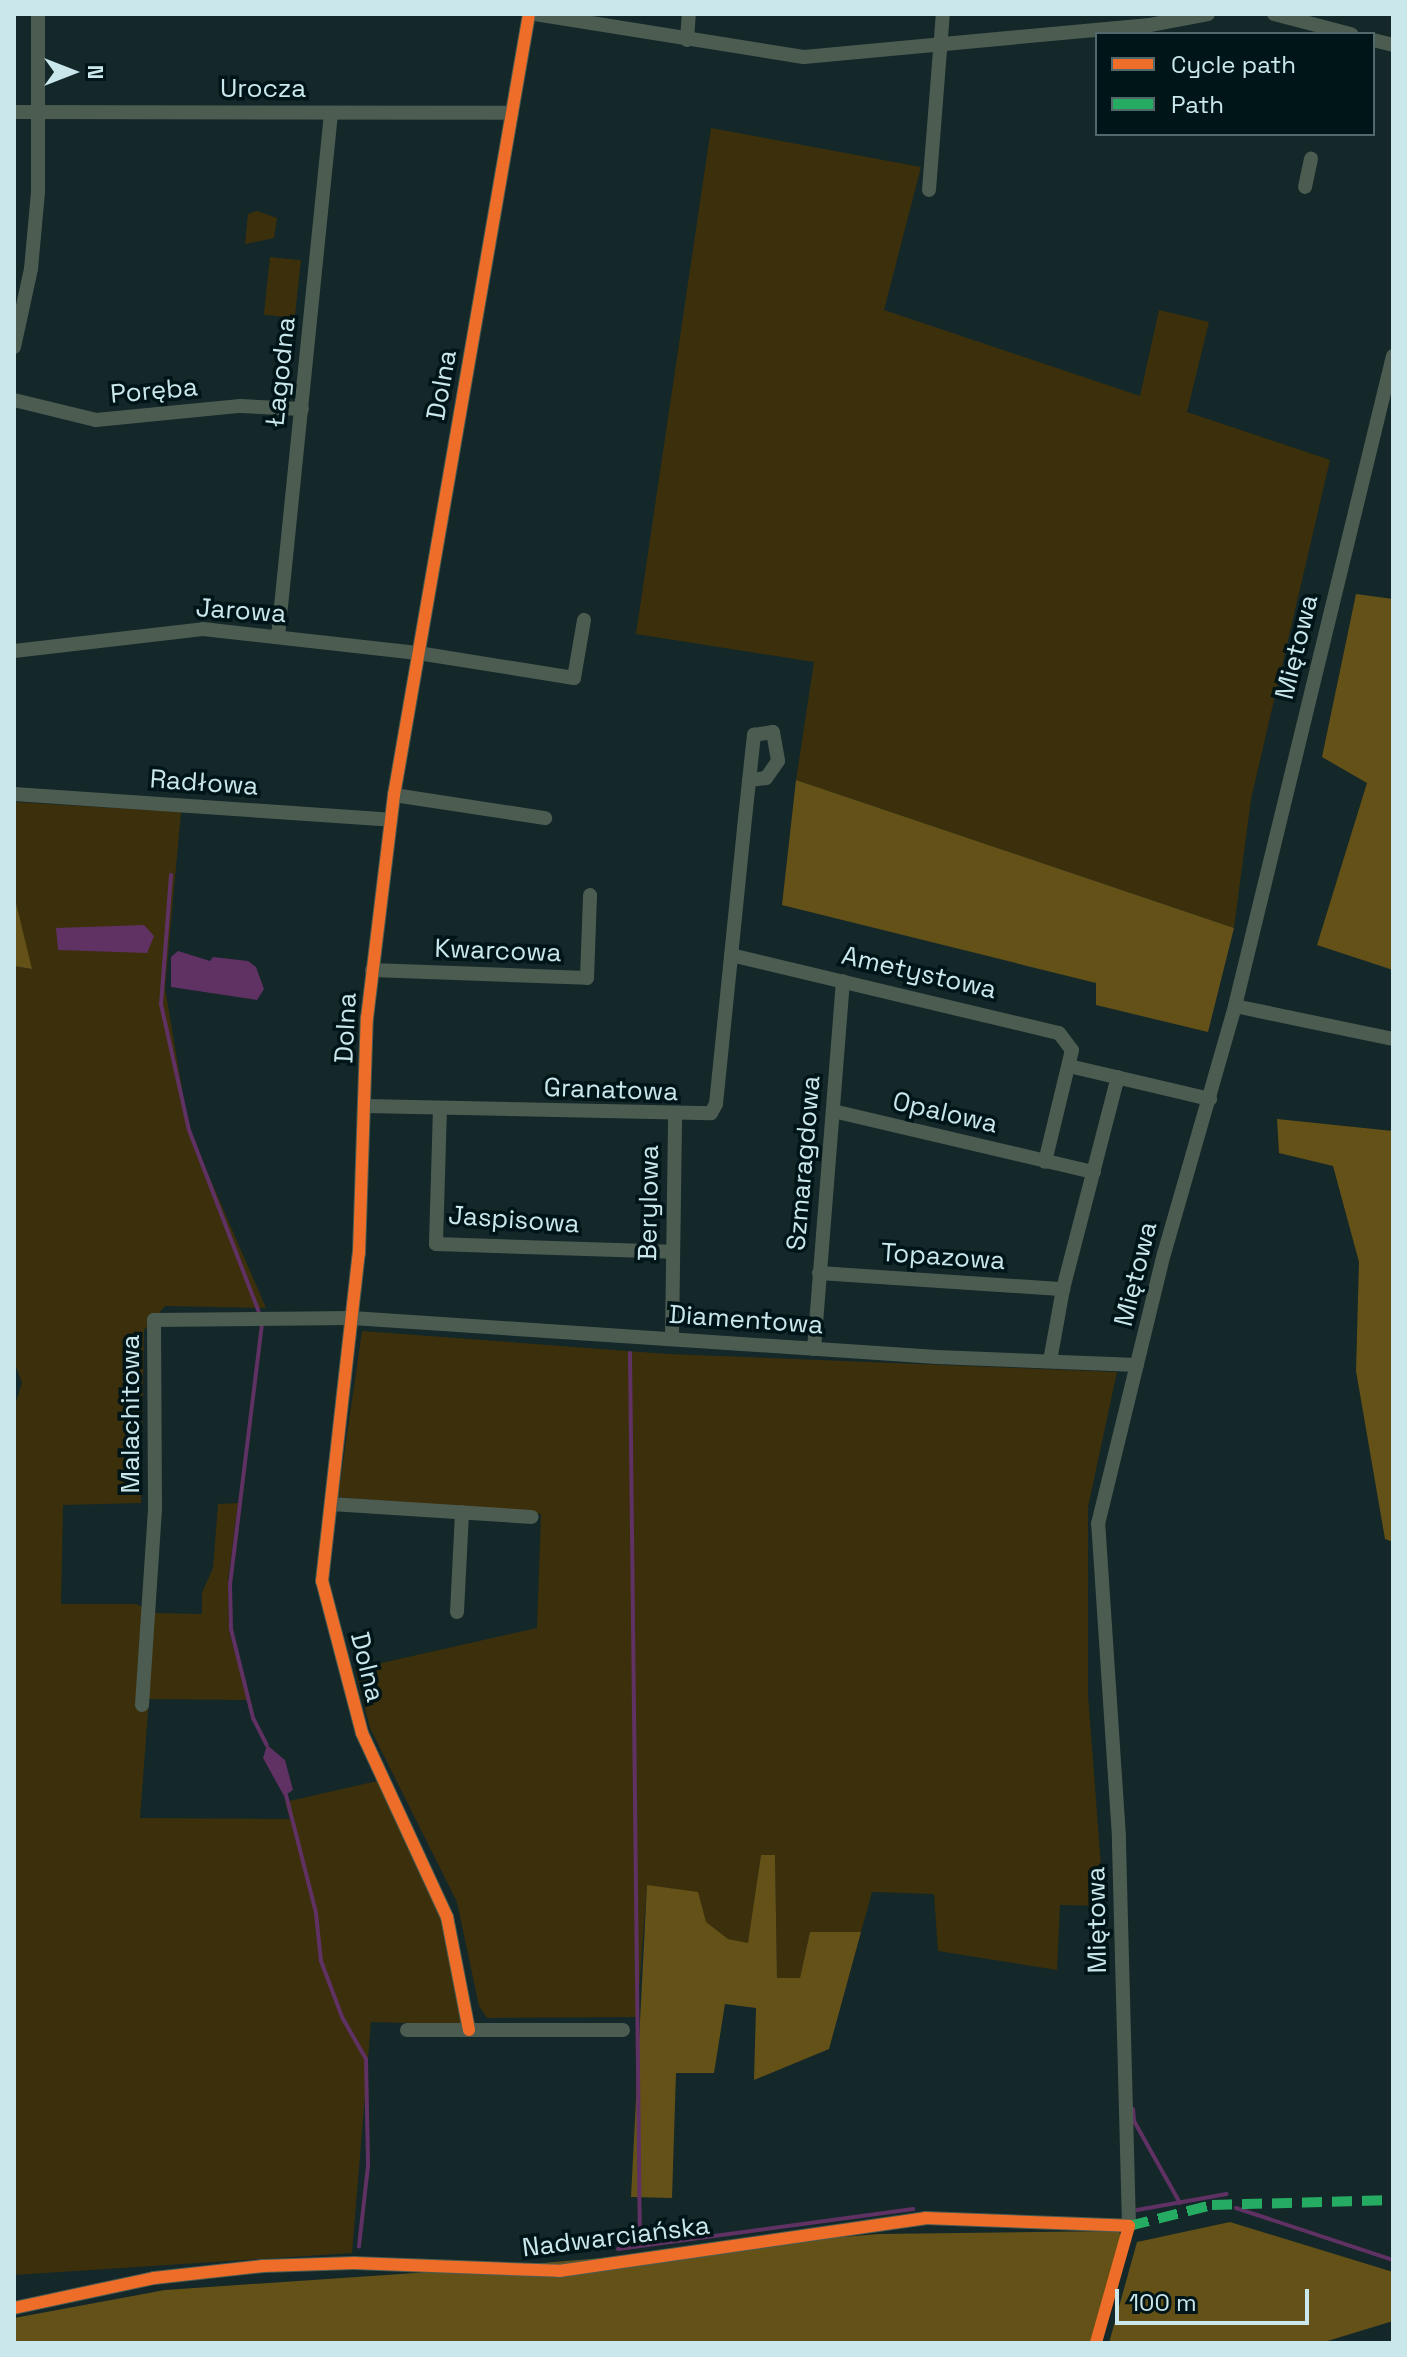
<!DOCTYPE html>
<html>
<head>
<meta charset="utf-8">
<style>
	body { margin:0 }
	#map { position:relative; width:1407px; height:2357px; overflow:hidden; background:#142729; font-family:"Space Grotesk",sans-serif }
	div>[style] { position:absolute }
	.green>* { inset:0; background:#3b300b; transform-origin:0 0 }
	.forest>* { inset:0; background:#645117 }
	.water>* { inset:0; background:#603163 }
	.stream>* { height:4px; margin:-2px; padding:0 2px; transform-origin:2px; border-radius:2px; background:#603163 }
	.minor>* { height:14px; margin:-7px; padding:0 7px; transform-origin:7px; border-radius:7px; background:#4c5c51 }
	.quiet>* { height:10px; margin-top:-5px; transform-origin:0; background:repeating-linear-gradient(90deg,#26ab63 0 20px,transparent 0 30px) }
	.cycleway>* { height:12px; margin:-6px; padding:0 6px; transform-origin:6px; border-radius:6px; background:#ee6e29 }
	span { translate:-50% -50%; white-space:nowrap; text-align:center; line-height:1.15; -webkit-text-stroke:7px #001518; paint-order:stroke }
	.street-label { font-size:26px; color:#cae8ec }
	.frame { position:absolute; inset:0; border:16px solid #cae8ec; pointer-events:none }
	.legend { position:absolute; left:1095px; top:32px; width:280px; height:104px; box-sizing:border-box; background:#001518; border:2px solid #51696d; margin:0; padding:10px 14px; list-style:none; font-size:24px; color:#cae8ec }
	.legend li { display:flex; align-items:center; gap:16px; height:40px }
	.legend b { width:40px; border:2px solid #51696d }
	.north { position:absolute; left:32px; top:32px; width:80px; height:80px; -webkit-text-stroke:6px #001518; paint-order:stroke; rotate:90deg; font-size:22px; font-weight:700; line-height:32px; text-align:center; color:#cae8ec }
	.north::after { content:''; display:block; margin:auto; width:28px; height:36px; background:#cae8ec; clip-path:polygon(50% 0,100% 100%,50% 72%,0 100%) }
	.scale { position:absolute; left:1115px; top:2289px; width:194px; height:36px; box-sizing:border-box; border:4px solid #cae8ec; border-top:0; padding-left:10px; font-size:24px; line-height:28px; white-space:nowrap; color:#cae8ec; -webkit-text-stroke:6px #001518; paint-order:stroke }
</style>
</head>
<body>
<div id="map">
	<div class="green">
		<div style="clip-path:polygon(711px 128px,921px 167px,884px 310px,1140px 396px,1159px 310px,1209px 322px,1187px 412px,1330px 460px,1251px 799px,1234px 928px,796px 780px,814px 662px,636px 634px)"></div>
		<div style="clip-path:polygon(257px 211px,277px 218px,274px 238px,245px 244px,248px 214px)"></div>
		<div style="left:270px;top:257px;width:31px;height:58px;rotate:6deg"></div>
		<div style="clip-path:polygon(14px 802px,181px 812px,165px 988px,189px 1130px,266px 1308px,165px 1306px,144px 1330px,141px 1503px,63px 1505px,61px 1604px,136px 1604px,155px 1613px,202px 1614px,202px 1593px,213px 1568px,218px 1504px,238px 1503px,228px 1580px,229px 1631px,248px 1700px,149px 1699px,140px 1818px,290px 1819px,285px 1802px,377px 1781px,439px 1904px,462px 2024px,371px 2022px,352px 2253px,14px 2275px,14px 1408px,22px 1383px,14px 1361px,14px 966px,31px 969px,14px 895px)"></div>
		<div style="clip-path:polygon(362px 1331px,668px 1354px,1117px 1372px,1088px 1507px,1088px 1695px,1104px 1906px,1060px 1905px,1057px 1970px,938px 1951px,934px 1894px,872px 1892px,861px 1932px,810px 1932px,800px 1979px,777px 1979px,775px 1855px,761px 1855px,749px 1944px,728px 1939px,647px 1885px,637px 2017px,487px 2018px,479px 2006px,457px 1902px,370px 1728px,355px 1669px,537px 1628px,541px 1514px,338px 1497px)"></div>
	</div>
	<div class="forest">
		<div style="clip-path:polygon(1356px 594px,1393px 599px,1393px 970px,1317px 945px,1367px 783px,1322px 757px)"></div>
		<div style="clip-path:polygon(796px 780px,1234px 928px,1208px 1032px,1096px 1005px,1096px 983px,782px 905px)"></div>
		<div style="clip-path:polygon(14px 895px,32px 969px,14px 966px)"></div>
		<div style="clip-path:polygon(1277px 1119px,1393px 1131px,1393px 1542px,1385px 1539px,1356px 1371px,1359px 1262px,1333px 1166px,1279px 1153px)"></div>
		<div style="clip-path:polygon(761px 1855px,775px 1855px,777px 1978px,800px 1978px,810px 1932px,861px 1932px,829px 2049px,754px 2080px,756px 2008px,725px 2004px,714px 2073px,676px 2073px,672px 2198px,631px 2197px,647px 1885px,698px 1892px,706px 1922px,728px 1939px,748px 1943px)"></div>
		<div style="clip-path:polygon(1230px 2222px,1393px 2272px,1393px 2321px,1321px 2343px,1109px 2343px,1137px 2242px)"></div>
		<div style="clip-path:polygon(1118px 2231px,1122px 2236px,1093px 2343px,14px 2343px,14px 2318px,165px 2290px,474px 2269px,878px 2234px)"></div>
	</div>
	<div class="water">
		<div style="clip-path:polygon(144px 925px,154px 936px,147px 953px,58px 950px,56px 928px)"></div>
		<div style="clip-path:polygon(178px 951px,210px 961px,213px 957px,248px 961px,256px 967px,264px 989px,257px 1000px,171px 987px,171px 957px)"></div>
		<div style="clip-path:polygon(267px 1745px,285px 1760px,293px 1790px,284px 1796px,263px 1758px)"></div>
	</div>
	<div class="stream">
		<div style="left:171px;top:875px;width:129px;rotate:94.4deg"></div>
		<div style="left:161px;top:1004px;width:129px;rotate:77.5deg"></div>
		<div style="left:189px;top:1130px;width:198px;rotate:69deg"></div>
		<div style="left:262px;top:1324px;width:262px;rotate:97deg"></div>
		<div style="left:230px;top:1584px;width:45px;rotate:88.7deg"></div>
		<div style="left:231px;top:1629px;width:92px;rotate:76.1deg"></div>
		<div style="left:253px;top:1718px;width:30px;rotate:63deg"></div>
		<div style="left:630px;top:1353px;width:893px;rotate:89.36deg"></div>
		<div style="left:286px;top:1795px;width:122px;rotate:75.7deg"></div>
		<div style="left:316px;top:1913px;width:48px;rotate:84.1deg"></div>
		<div style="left:321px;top:1961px;width:60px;rotate:69.4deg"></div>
		<div style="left:342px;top:2017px;width:48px;rotate:60.3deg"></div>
		<div style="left:366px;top:2059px;width:107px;rotate:88.9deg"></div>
		<div style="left:368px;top:2166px;width:81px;rotate:96.4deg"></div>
		<div style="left:1133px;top:2109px;width:12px;rotate:85deg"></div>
		<div style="left:1134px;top:2121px;width:94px;rotate:60.7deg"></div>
		<div style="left:1236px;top:2208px;width:165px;rotate:18.3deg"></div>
		<div style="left:1137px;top:2210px;width:91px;rotate:-10.1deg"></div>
		<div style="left:618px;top:2249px;width:298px;rotate:-7.7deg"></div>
	</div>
	<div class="minor">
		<div style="left:535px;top:14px;width:272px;rotate:9.1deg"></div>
		<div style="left:804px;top:57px;width:347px;rotate:-5.3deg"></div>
		<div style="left:1150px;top:25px;width:59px;rotate:-10.7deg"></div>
		<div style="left:1274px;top:14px;width:80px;rotate:14.6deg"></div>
		<div style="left:687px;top:40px;width:26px;rotate:-86deg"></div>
		<div style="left:1373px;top:40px;width:21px;rotate:14deg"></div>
		<div style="left:14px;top:112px;width:498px;rotate:0.1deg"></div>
		<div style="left:1305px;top:187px;width:29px;rotate:-78deg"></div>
		<div style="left:929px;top:190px;width:177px;rotate:-85.5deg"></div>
		<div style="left:14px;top:347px;width:80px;rotate:-77.7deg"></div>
		<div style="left:31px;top:269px;width:77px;rotate:-84.8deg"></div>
		<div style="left:38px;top:192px;width:178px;rotate:-90deg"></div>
		<div style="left:14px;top:400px;width:84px;rotate:13.7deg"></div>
		<div style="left:96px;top:420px;width:145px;rotate:-5.6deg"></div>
		<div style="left:240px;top:406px;width:62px;rotate:2.8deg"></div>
		<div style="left:278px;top:636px;width:526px;rotate:-84.21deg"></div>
		<div style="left:14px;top:651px;width:190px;rotate:-6.6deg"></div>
		<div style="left:203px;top:629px;width:216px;rotate:6.4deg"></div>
		<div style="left:418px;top:653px;width:158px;rotate:9.1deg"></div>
		<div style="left:574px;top:678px;width:59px;rotate:-80.2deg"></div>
		<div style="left:14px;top:794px;width:378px;rotate:3.9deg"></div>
		<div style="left:394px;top:795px;width:153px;rotate:8.7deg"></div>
		<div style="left:731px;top:955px;width:337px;rotate:13.4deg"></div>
		<div style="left:1059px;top:1033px;width:21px;rotate:53deg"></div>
		<div style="left:1072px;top:1050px;width:115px;rotate:103.6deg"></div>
		<div style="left:372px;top:970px;width:215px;rotate:2.1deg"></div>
		<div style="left:587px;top:978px;width:83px;rotate:-87.9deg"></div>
		<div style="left:1235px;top:1006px;width:161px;rotate:11.8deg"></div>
		<div style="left:1069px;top:1066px;width:145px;rotate:13.2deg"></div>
		<div style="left:365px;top:1106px;width:346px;rotate:1.2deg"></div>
		<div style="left:711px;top:1113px;width:10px;rotate:-61deg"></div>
		<div style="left:716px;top:1104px;width:277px;rotate:-84.2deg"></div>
		<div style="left:744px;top:828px;width:94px;rotate:-83.9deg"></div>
		<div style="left:754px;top:735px;width:19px;rotate:-9deg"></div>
		<div style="left:773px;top:732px;width:29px;rotate:80deg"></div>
		<div style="left:778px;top:761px;width:21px;rotate:125deg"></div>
		<div style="left:766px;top:778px;width:17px;rotate:173deg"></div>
		<div style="left:440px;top:1108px;width:136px;rotate:91.7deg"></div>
		<div style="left:436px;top:1244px;width:235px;rotate:1.9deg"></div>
		<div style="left:833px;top:1111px;width:268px;rotate:13.2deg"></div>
		<div style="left:819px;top:1273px;width:245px;rotate:3.8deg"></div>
		<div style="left:672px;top:1338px;width:222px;rotate:-89.2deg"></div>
		<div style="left:814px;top:1349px;width:369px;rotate:-85.5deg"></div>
		<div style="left:1050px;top:1361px;width:73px;rotate:-79.8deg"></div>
		<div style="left:1063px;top:1289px;width:219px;rotate:-75.5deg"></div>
		<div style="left:331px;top:1504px;width:201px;rotate:3.7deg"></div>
		<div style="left:457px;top:1612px;width:100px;rotate:-87.1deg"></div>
		<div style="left:142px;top:1705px;width:197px;rotate:-86.2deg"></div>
		<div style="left:155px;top:1508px;width:188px;rotate:-90.3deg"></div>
		<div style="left:154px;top:1320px;width:198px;rotate:-0.6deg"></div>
		<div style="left:352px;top:1318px;width:586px;rotate:3.81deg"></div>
		<div style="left:937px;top:1357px;width:200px;rotate:2.3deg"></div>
		<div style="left:407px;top:2030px;width:216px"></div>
		<div style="left:469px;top:2030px;width:115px;rotate:-101deg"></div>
		<div style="left:447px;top:1917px;width:203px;rotate:-114.8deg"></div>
		<div style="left:362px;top:1733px;width:157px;rotate:-104.7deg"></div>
		<div style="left:322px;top:1581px;width:330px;rotate:-83.6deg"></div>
		<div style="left:359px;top:1253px;width:235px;rotate:-88.1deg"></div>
		<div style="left:367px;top:1018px;width:225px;rotate:-83.1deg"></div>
		<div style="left:394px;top:795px;width:793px;rotate:-80.19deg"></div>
		<div style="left:14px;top:2308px;width:143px;rotate:-12.1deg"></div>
		<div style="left:154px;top:2278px;width:110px;rotate:-6.3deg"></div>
		<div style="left:263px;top:2266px;width:91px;rotate:-1.9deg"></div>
		<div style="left:354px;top:2263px;width:205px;rotate:2.2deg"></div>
		<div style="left:559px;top:2271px;width:370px;rotate:-8.2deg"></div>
		<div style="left:925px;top:2218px;width:204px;rotate:2.2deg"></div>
		<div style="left:1129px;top:2226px;width:389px;rotate:-91.5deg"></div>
		<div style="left:1119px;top:1837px;width:314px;rotate:-93.8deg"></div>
		<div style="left:1098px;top:1524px;width:278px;rotate:-76.3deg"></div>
		<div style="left:1164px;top:1254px;width:258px;rotate:-74deg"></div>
		<div style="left:1235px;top:1006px;width:669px;rotate:-76.34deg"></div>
	</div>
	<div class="quiet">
		<div style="left:1127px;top:2230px;width:4px;rotate:-63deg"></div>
		<div style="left:1129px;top:2226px;width:86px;rotate:-14.2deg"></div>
		<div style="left:1212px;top:2205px;width:181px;rotate:-1.6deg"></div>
	</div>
	<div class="cycleway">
		<div style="left:469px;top:2030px;width:115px;rotate:-101deg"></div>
		<div style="left:447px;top:1917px;width:203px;rotate:-114.8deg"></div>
		<div style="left:362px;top:1733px;width:157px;rotate:-104.7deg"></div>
		<div style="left:322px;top:1581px;width:330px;rotate:-83.6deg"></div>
		<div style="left:359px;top:1253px;width:235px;rotate:-88.1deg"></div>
		<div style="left:367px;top:1018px;width:225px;rotate:-83.1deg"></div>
		<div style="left:394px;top:795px;width:793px;rotate:-80.19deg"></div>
		<div style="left:14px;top:2308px;width:143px;rotate:-12.1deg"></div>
		<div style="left:154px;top:2278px;width:110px;rotate:-6.3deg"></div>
		<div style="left:263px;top:2266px;width:91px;rotate:-1.9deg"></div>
		<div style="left:354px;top:2263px;width:205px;rotate:2.2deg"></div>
		<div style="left:559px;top:2271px;width:370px;rotate:-8.2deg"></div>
		<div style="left:925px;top:2218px;width:204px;rotate:2.2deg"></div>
		<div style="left:1129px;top:2226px;width:122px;rotate:105.8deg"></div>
	</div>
	<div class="street-label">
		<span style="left:263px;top:89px">Urocza</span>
		<span style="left:281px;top:372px;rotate:-84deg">Łagodna</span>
		<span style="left:442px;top:385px;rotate:-80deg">Dolna</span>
		<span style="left:154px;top:391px;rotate:-5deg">Poręba</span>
		<span style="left:241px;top:611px;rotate:4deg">Jarowa</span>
		<span style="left:1297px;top:647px;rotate:-76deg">Miętowa</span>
		<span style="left:204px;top:783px;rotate:4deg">Radłowa</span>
		<span style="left:498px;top:951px;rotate:2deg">Kwarcowa</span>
		<span style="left:919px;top:973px;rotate:13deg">Ametystowa</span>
		<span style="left:346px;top:1028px;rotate:-87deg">Dolna</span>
		<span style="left:611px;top:1090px;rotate:2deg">Granatowa</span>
		<span style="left:945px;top:1113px;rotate:13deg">Opalowa</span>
		<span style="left:804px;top:1163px;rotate:-85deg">Szmaragdowa</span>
		<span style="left:649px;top:1203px;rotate:-89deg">Berylowa</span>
		<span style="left:514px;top:1220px;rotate:4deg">Jaspisowa</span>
		<span style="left:943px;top:1257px;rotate:4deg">Topazowa</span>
		<span style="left:1136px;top:1274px;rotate:-76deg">Miętowa</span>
		<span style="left:746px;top:1320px;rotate:4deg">Diamentowa</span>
		<span style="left:131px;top:1414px;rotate:-90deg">Malachitowa</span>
		<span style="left:367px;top:1667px;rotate:76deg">Dolna</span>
		<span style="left:1097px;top:1920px;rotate:-91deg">Miętowa</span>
		<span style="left:616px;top:2237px;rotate:-7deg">Nadwarciańska</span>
	</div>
	<div class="frame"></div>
	<ul class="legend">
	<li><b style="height:10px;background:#ee6e29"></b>Cycle path</li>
	<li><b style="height:10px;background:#26ab63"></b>Path</li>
	</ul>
	<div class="north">N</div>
	<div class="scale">100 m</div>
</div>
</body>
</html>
